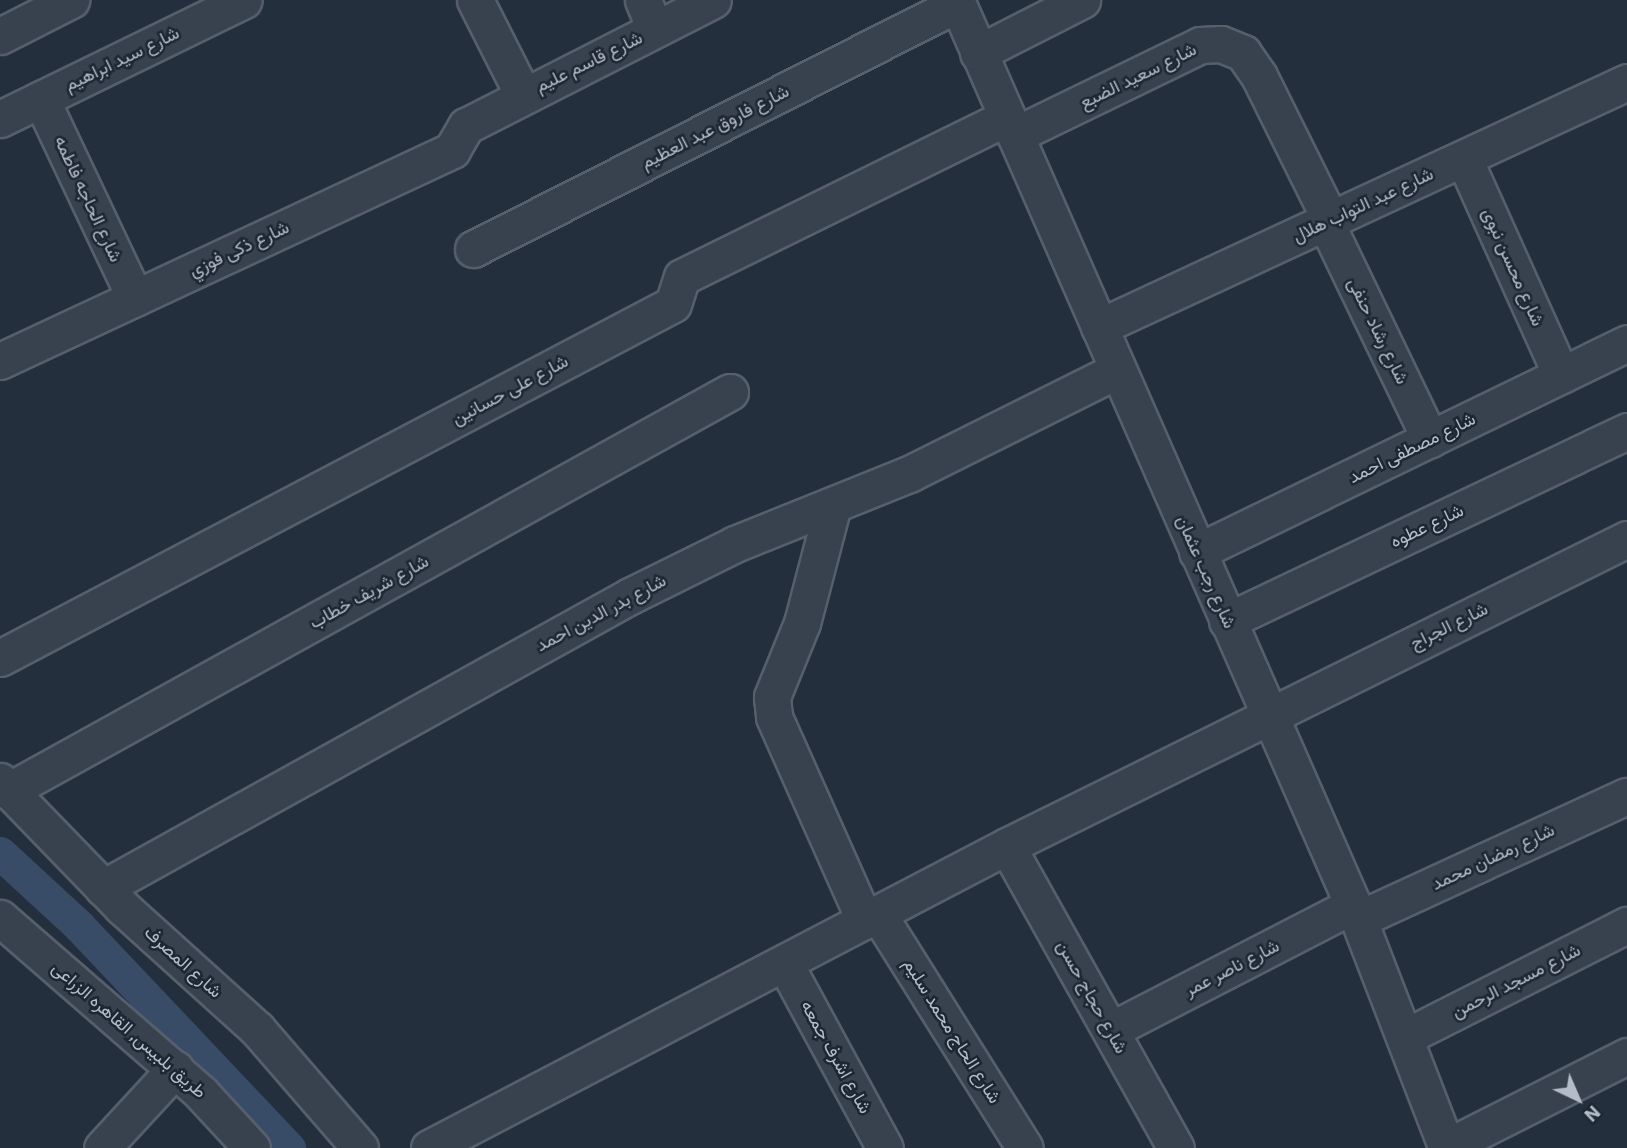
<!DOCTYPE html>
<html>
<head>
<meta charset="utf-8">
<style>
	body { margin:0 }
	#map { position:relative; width:1627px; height:1148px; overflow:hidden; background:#242f3e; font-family:"IBM Plex Sans",Vazirmatn,sans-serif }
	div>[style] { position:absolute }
	.canal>* { height:33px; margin:-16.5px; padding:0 16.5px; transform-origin:16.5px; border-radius:16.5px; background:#394c67 }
	.roads { filter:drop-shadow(2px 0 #565f6c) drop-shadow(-2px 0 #565f6c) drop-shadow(0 2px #565f6c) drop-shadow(0 -2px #565f6c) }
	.minor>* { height:35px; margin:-17.5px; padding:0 17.5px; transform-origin:17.5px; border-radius:17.5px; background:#38414e }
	span { translate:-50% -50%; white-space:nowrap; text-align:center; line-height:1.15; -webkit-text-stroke:5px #1d2633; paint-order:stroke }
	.street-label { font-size:18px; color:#b4bcc9 }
	.north { position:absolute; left:1543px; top:1064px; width:70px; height:70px; -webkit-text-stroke:5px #1d2633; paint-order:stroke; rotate:136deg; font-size:19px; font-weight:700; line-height:28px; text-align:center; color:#b4bcc9 }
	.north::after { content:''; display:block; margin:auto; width:24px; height:32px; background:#b4bcc9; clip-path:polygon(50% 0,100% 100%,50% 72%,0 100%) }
</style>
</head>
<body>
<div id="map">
	<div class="canal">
		<div style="left:0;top:853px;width:108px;rotate:42.7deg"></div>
		<div style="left:79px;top:926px;width:306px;rotate:46.6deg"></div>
	</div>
	<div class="roads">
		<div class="minor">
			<div style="left:475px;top:0;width:106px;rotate:63.2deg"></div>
			<div style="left:643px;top:0;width:31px;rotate:68deg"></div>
			<div style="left:956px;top:0;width:988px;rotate:66.31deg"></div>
			<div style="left:1353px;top:905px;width:261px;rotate:68.9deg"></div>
			<div style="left:0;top:36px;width:80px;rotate:-26.9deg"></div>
			<div style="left:978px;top:53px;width:117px;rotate:-27deg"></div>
			<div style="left:41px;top:99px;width:220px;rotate:64.7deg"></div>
			<div style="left:0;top:119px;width:271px;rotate:-26deg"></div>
			<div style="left:1015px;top:135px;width:206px;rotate:-25.9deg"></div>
			<div style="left:1200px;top:45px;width:21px;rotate:-3deg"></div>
			<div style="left:1221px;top:44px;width:24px;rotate:22deg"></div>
			<div style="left:1243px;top:53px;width:28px;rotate:55deg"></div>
			<div style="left:1259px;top:76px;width:162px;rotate:63.6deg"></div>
			<div style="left:1464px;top:159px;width:237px;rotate:65.8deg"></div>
			<div style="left:1326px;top:223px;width:240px;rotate:64.3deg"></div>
			<div style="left:473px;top:249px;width:542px;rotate:-26.85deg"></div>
			<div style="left:1099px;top:327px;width:582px;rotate:-24.89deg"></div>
			<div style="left:0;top:361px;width:499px;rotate:-25deg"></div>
			<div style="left:452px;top:150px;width:28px;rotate:-60deg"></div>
			<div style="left:466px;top:126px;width:277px;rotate:-27deg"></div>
			<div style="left:833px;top:505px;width:122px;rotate:104.7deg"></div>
			<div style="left:802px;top:623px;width:80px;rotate:112.1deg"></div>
			<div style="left:772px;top:697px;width:20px;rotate:84deg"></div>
			<div style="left:774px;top:717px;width:223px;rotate:66deg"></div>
			<div style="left:1197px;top:552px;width:478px;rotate:-25.9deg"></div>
			<div style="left:1227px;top:621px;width:443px;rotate:-25.4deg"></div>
			<div style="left:0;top:658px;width:760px;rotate:-27.74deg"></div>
			<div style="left:673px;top:304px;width:28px;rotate:-72deg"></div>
			<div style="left:682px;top:277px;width:362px;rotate:-26.2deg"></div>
			<div style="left:0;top:781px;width:175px;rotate:45.9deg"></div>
			<div style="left:122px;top:907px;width:182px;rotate:42.1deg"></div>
			<div style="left:257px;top:1029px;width:157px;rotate:49.1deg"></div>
			<div style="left:8px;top:791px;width:825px;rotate:-28.93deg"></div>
			<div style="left:1007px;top:846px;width:346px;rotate:60.8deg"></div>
			<div style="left:103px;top:888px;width:602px;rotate:-28.99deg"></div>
			<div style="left:630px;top:596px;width:117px;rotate:-26.3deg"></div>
			<div style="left:735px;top:544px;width:188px;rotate:-21.9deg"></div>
			<div style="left:909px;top:474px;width:231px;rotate:-26.5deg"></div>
			<div style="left:878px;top:914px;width:276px;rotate:57.9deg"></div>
			<div style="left:0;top:918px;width:267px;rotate:41deg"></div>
			<div style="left:201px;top:1093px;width:75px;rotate:47.2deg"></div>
			<div style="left:1359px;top:919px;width:295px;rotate:-24.7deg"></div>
			<div style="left:786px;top:966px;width:207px;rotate:61.5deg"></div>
			<div style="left:1111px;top:1030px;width:272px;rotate:-27.3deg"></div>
			<div style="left:1405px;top:1037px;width:249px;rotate:-26.8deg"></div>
			<div style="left:102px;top:1148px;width:108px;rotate:-47.3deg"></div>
			<div style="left:429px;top:1148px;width:652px;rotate:-27.59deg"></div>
			<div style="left:1007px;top:846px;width:692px;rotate:-26.34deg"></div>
			<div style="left:1445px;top:1148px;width:204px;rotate:-26.8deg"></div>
		</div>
	</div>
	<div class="street-label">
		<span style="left:122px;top:59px;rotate:-26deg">شارع سيد ابراهيم</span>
		<span style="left:589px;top:62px;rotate:-26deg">شارع قاسم عليم</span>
		<span style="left:1138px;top:76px;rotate:-26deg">شارع سعيد الضبع</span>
		<span style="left:715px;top:127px;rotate:-27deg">شارع فاروق عبد العظيم</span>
		<span style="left:88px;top:199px;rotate:65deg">شارع الحاجه فاطمه</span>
		<span style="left:1363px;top:205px;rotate:-25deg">شارع عبد التواب هلال</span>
		<span style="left:239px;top:249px;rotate:-25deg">شارع ذكى فوزي</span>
		<span style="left:1513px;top:267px;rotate:66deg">شارع محسن نبوى</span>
		<span style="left:1378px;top:331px;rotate:64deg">شارع رشاد حنفى</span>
		<span style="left:510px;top:390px;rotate:-28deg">شارع على حسانين</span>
		<span style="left:1412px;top:448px;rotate:-26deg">شارع مصطفى احمد</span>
		<span style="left:1427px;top:526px;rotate:-25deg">شارع عطوه</span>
		<span style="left:1206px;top:572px;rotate:66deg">شارع رجب عثمان</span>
		<span style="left:369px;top:592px;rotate:-29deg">شارع شريف خطاب</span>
		<span style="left:601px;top:613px;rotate:-28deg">شارع بدر الدين احمد</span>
		<span style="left:1449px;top:626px;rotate:-26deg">شارع الجراج</span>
		<span style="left:1493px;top:857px;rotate:-25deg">شارع رمضان محمد</span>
		<span style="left:183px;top:962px;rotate:42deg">شارع المصرف</span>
		<span style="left:1232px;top:968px;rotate:-27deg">شارع ناصر عمر</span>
		<span style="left:1516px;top:981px;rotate:-27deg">شارع مسجد الرحمن</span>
		<span style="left:1092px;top:997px;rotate:61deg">شارع حجاج حسن</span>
		<span style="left:129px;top:1030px;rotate:41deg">طريق بلبيس, القاهره الزراعى</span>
		<span style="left:952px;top:1031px;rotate:58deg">شارع الحاج محمد سليم</span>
		<span style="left:836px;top:1057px;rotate:61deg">شارع اشرف جمعه</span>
	</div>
	<div class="north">N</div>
</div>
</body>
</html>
